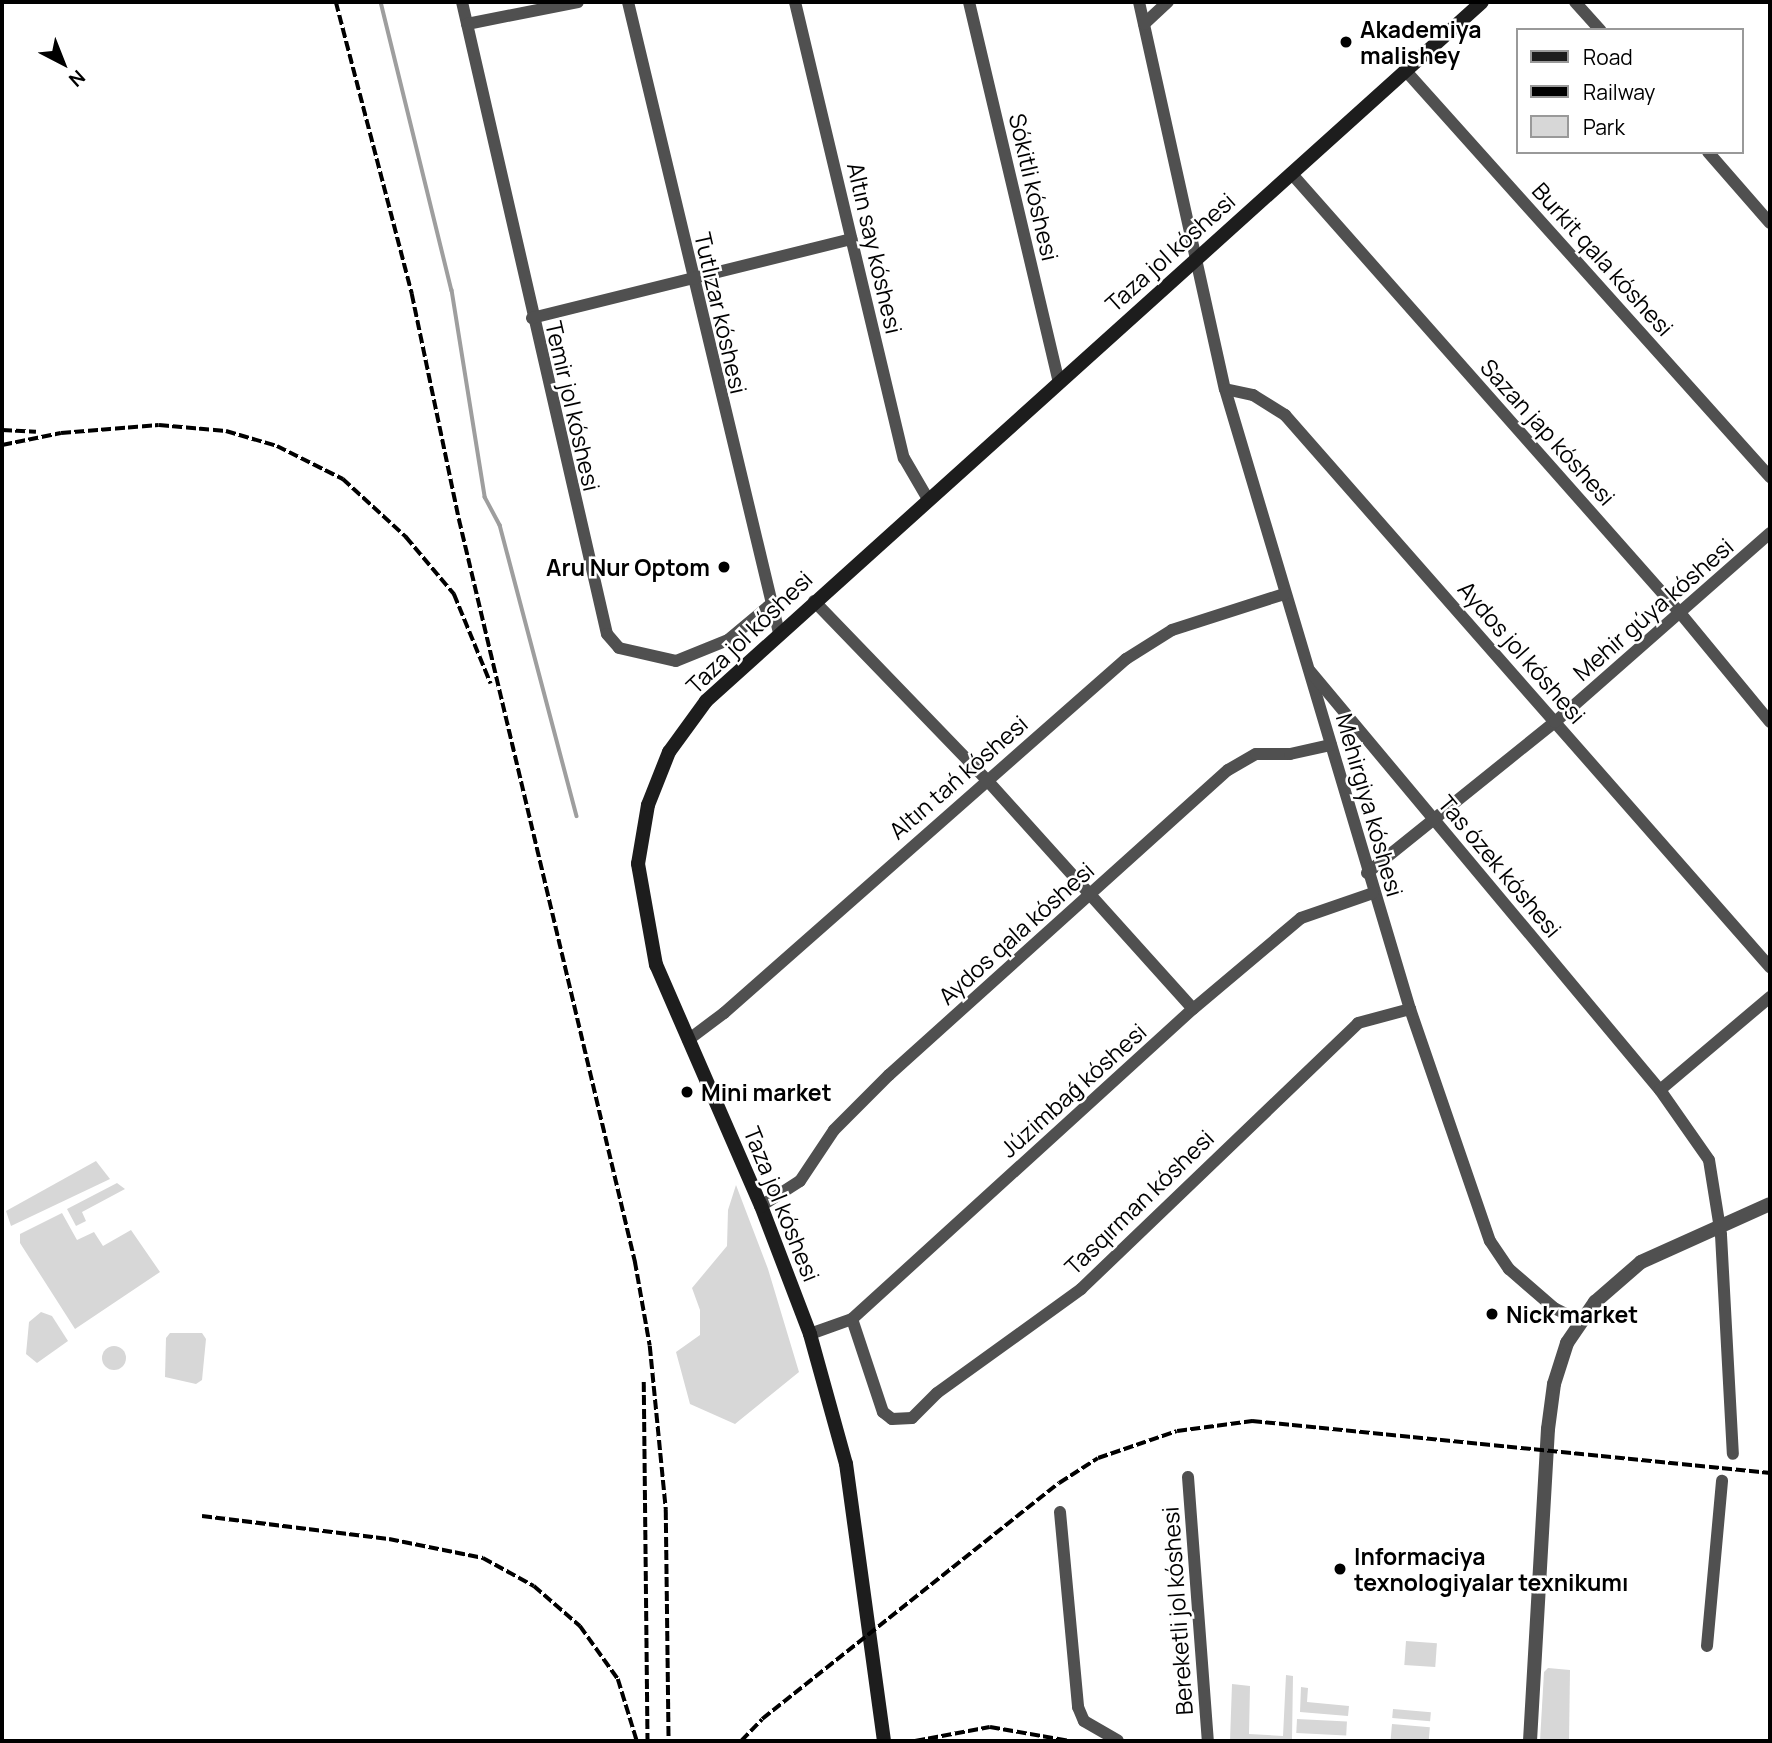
<!DOCTYPE html>
<html>
<head>
<meta charset="utf-8">
<style>
	body { margin:0 }
	#map { position:relative; width:1772px; height:1743px; overflow:hidden; background:#fff; font-family:Manrope,sans-serif }
	div>[style] { position:absolute }
	.green>* { inset:0; background:#d7d7d7; transform-origin:0 0 }
	.round { border-radius:50% }
	.stream>* { height:3.5px; margin:-1.75px; padding:0 1.75px; transform-origin:1.75px; border-radius:1.75px; background:#9e9e9e }
	.minor>* { height:12px; margin:-6px; padding:0 6px; transform-origin:6px; border-radius:6px; background:#505050 }
	.tertiary>* { height:14px; margin:-7px; padding:0 7px; transform-origin:7px; border-radius:7px; background:#505050 }
	.secondary>* { height:14px; margin:-7px; padding:0 7px; transform-origin:7px; border-radius:7px; background:#1d1d1d }
	.rail>* { height:3.5px; margin-top:-1.75px; transform-origin:0; background:repeating-linear-gradient(90deg,#000 0 10px,transparent 0 13.5px) }
	.dots>* { width:19px; height:19px; translate:-50% -50%; box-sizing:border-box; border:4px solid #fff; border-radius:50% }
	span { translate:-50% -50%; white-space:nowrap; text-align:center; line-height:1.15; -webkit-text-stroke:5px #fff; paint-order:stroke }
	.poi-label { font-size:23px; color:#000; font-weight:700 }
	.left { translate:0 -50%; text-align:left }
	.right { translate:-100% -50%; text-align:right }
	.street-label { font-size:23px; color:#000 }
	.frame { position:absolute; inset:0; border:4px solid #000; pointer-events:none }
	.legend { position:absolute; left:1516px; top:28px; width:228px; height:126px; box-sizing:border-box; background:#fff; border:2px solid #999; margin:0; padding:9px 12px; list-style:none; font-size:21px; color:#000 }
	.legend li { display:flex; align-items:center; gap:14px; height:35px }
	.legend b { width:35px; border:2px solid #999 }
	.north { position:absolute; left:28px; top:28px; width:70px; height:70px; -webkit-text-stroke:5px #fff; paint-order:stroke; rotate:138deg; font-size:19px; font-weight:700; line-height:28px; text-align:center; color:#000 }
	.north::after { content:''; display:block; margin:auto; width:24px; height:32px; background:#000; clip-path:polygon(50% 0,100% 100%,50% 72%,0 100%) }
</style>
</head>
<body>
<div id="map">
	<div class="green">
		<div style="clip-path:polygon(96px 1161px,110px 1179px,11px 1226px,6px 1211px)"></div>
		<div style="clip-path:polygon(117px 1183px,125px 1189px,82px 1212px,86px 1221px,76px 1226px,67px 1209px)"></div>
		<div style="clip-path:polygon(736px 1185px,768px 1269px,799px 1372px,735px 1424px,690px 1404px,676px 1352px,700px 1335px,700px 1310px,692px 1288px,727px 1246px,728px 1210px)"></div>
		<div style="clip-path:polygon(62px 1213px,77px 1240px,94px 1232px,103px 1246px,131px 1230px,160px 1272px,75px 1329px,20px 1243px,20px 1234px)"></div>
		<div style="clip-path:polygon(41px 1312px,52px 1316px,68px 1341px,37px 1363px,26px 1354px,29px 1322px)"></div>
		<div style="clip-path:polygon(170px 1333px,202px 1333px,206px 1339px,202px 1380px,196px 1384px,165px 1377px,166px 1338px)"></div>
		<div class="round" style="left:102px;top:1346px;width:24px;height:24px"></div>
		<div style="left:1406px;top:1641px;width:31px;height:24px;rotate:4deg"></div>
		<div style="clip-path:polygon(1548px 1668px,1570px 1670px,1569px 1741px,1540px 1741px,1544px 1672px)"></div>
		<div style="clip-path:polygon(1286px 1675px,1293px 1676px,1292px 1739px,1336px 1741px,1230px 1741px,1232px 1684px,1250px 1686px,1249px 1734px,1283px 1736px)"></div>
		<div style="clip-path:polygon(1301px 1687px,1308px 1688px,1307px 1702px,1349px 1706px,1348px 1716px,1300px 1712px)"></div>
		<div style="left:1393px;top:1709px;width:38px;height:9px;rotate:5deg"></div>
		<div style="left:1297px;top:1719px;width:50px;height:14px;rotate:3deg"></div>
		<div style="left:1392px;top:1724px;width:38px;height:15px;rotate:5deg"></div>
	</div>
	<div class="stream">
		<div style="left:381px;top:2px;width:297px;rotate:76.2deg"></div>
		<div style="left:452px;top:290px;width:210px;rotate:80.9deg"></div>
		<div style="left:485px;top:497px;width:32px;rotate:62deg"></div>
		<div style="left:500px;top:525px;width:301px;rotate:75.2deg"></div>
	</div>
	<div class="minor">
		<div style="left:462px;top:2px;width:648px;rotate:77.08deg"></div>
		<div style="left:607px;top:634px;width:18px;rotate:49deg"></div>
		<div style="left:619px;top:648px;width:58px;rotate:12.8deg"></div>
		<div style="left:676px;top:661px;width:56px;rotate:-22deg"></div>
		<div style="left:728px;top:640px;width:55px;rotate:-39.8deg"></div>
		<div style="left:628px;top:2px;width:649px;rotate:76.54deg"></div>
		<div style="left:795px;top:2px;width:469px;rotate:76.6deg"></div>
		<div style="left:904px;top:458px;width:48px;rotate:59.7deg"></div>
		<div style="left:969px;top:2px;width:391px;rotate:76.7deg"></div>
		<div style="left:1139px;top:2px;width:396px;rotate:77.5deg"></div>
		<div style="left:1225px;top:389px;width:647px;rotate:73.39deg"></div>
		<div style="left:1410px;top:1009px;width:245px;rotate:71deg"></div>
		<div style="left:1490px;top:1241px;width:34px;rotate:56deg"></div>
		<div style="left:1509px;top:1269px;width:60px;rotate:40.9deg"></div>
		<div style="left:1554px;top:1308px;width:28px;rotate:27deg"></div>
		<div style="left:1575px;top:2px;width:38px;rotate:48deg"></div>
		<div style="left:467px;top:24px;width:113px;rotate:-11.2deg"></div>
		<div style="left:1144px;top:24px;width:33px;rotate:-43deg"></div>
		<div style="left:1405px;top:70px;width:547px;rotate:48.11deg"></div>
		<div style="left:1708px;top:152px;width:94px;rotate:48.9deg"></div>
		<div style="left:1291px;top:173px;width:589px;rotate:48.51deg"></div>
		<div style="left:1681px;top:614px;width:140px;rotate:50.5deg"></div>
		<div style="left:532px;top:318px;width:329px;rotate:-13.9deg"></div>
		<div style="left:1225px;top:389px;width:29px;rotate:12deg"></div>
		<div style="left:1253px;top:395px;width:38px;rotate:32deg"></div>
		<div style="left:1285px;top:415px;width:735px;rotate:48.7deg"></div>
		<div style="left:814px;top:601px;width:248px;rotate:46deg"></div>
		<div style="left:986px;top:779px;width:309px;rotate:48deg"></div>
		<div style="left:1310px;top:671px;width:546px;rotate:50.13deg"></div>
		<div style="left:1660px;top:1090px;width:85px;rotate:55deg"></div>
		<div style="left:1709px;top:1160px;width:76px;rotate:80.9deg"></div>
		<div style="left:1721px;top:1235px;width:219px;rotate:86.9deg"></div>
		<div style="left:1367px;top:873px;width:241px;rotate:-38.8deg"></div>
		<div style="left:1555px;top:722px;width:286px;rotate:-41.3deg"></div>
		<div style="left:688px;top:1040px;width:45px;rotate:-36.9deg"></div>
		<div style="left:724px;top:1013px;width:536px;rotate:-41.37deg"></div>
		<div style="left:1126px;top:659px;width:54px;rotate:-32.2deg"></div>
		<div style="left:1172px;top:630px;width:118px;rotate:-17.8deg"></div>
		<div style="left:1660px;top:1090px;width:144px;rotate:-40.2deg"></div>
		<div style="left:761px;top:1206px;width:46px;rotate:-32.7deg"></div>
		<div style="left:800px;top:1181px;width:61px;rotate:-56.3deg"></div>
		<div style="left:834px;top:1130px;width:78px;rotate:-45deg"></div>
		<div style="left:889px;top:1075px;width:456px;rotate:-42deg"></div>
		<div style="left:1228px;top:770px;width:32px;rotate:-30deg"></div>
		<div style="left:1256px;top:754px;width:34px"></div>
		<div style="left:1290px;top:754px;width:42px;rotate:-12.4deg"></div>
		<div style="left:852px;top:1319px;width:98px;rotate:71.6deg"></div>
		<div style="left:883px;top:1412px;width:11px;rotate:38deg"></div>
		<div style="left:892px;top:1419px;width:20px;rotate:-3deg"></div>
		<div style="left:912px;top:1418px;width:35px;rotate:-45deg"></div>
		<div style="left:937px;top:1393px;width:178px;rotate:-35.8deg"></div>
		<div style="left:1081px;top:1289px;width:384px;rotate:-43.8deg"></div>
		<div style="left:1358px;top:1023px;width:54px;rotate:-15.1deg"></div>
		<div style="left:810px;top:1334px;width:45px;rotate:-19.7deg"></div>
		<div style="left:852px;top:1319px;width:461px;rotate:-42.3deg"></div>
		<div style="left:1193px;top:1009px;width:141px;rotate:-40.1deg"></div>
		<div style="left:1301px;top:918px;width:76px;rotate:-19.1deg"></div>
		<div style="left:1188px;top:1477px;width:265px;rotate:85.7deg"></div>
		<div style="left:1060px;top:1512px;width:196px;rotate:84.7deg"></div>
		<div style="left:1078px;top:1707px;width:15px;rotate:67deg"></div>
		<div style="left:1084px;top:1721px;width:39px;rotate:30deg"></div>
		<div style="left:1707px;top:1646px;width:166px;rotate:-84.8deg"></div>
	</div>
	<div class="tertiary">
		<div style="left:1530px;top:1741px;width:313px;rotate:-86.7deg"></div>
		<div style="left:1548px;top:1429px;width:45px;rotate:-82.4deg"></div>
		<div style="left:1554px;top:1384px;width:43px;rotate:-72.4deg"></div>
		<div style="left:1567px;top:1343px;width:50px;rotate:-55.7deg"></div>
		<div style="left:1595px;top:1302px;width:61px;rotate:-41deg"></div>
		<div style="left:1641px;top:1262px;width:141px;rotate:-24.2deg"></div>
	</div>
	<div class="secondary">
		<div style="left:884px;top:1741px;width:280px;rotate:-97.8deg"></div>
		<div style="left:846px;top:1464px;width:135px;rotate:-105.5deg"></div>
		<div style="left:810px;top:1334px;width:137px;rotate:-110.9deg"></div>
		<div style="left:761px;top:1206px;width:263px;rotate:-113.5deg"></div>
		<div style="left:656px;top:965px;width:103px;rotate:-100.1deg"></div>
		<div style="left:638px;top:864px;width:60px;rotate:-80.4deg"></div>
		<div style="left:648px;top:805px;width:57px;rotate:-68.4deg"></div>
		<div style="left:669px;top:752px;width:63px;rotate:-54deg"></div>
		<div style="left:706px;top:701px;width:1044px;rotate:-42.01deg"></div>
	</div>
	<div class="rail">
		<div style="left:336px;top:2px;width:302px;rotate:75.4deg"></div>
		<div style="left:412px;top:294px;width:230px;rotate:78.2deg"></div>
		<div style="left:459px;top:519px;width:763px;rotate:76.66deg"></div>
		<div style="left:635px;top:1261px;width:86px;rotate:80deg"></div>
		<div style="left:650px;top:1346px;width:165px;rotate:84.4deg"></div>
		<div style="left:666px;top:1510px;width:231px;rotate:89.3deg"></div>
		<div style="left:2px;top:430px;width:34px;rotate:3deg"></div>
		<div style="left:2px;top:445px;width:60px;rotate:-11.5deg"></div>
		<div style="left:61px;top:433px;width:98px;rotate:-4.7deg"></div>
		<div style="left:159px;top:425px;width:67px;rotate:5.1deg"></div>
		<div style="left:226px;top:431px;width:53px;rotate:16.4deg"></div>
		<div style="left:277px;top:446px;width:74px;rotate:26.6deg"></div>
		<div style="left:343px;top:479px;width:86px;rotate:42.6deg"></div>
		<div style="left:406px;top:537px;width:75px;rotate:49.9deg"></div>
		<div style="left:454px;top:594px;width:97px;rotate:67.7deg"></div>
		<div style="left:644px;top:1382px;width:359px;rotate:89.4deg"></div>
		<div style="left:202px;top:1516px;width:188px;rotate:7deg"></div>
		<div style="left:389px;top:1539px;width:96px;rotate:11.4deg"></div>
		<div style="left:483px;top:1558px;width:58px;rotate:28.8deg"></div>
		<div style="left:534px;top:1586px;width:61px;rotate:41deg"></div>
		<div style="left:580px;top:1626px;width:65px;rotate:54.4deg"></div>
		<div style="left:618px;top:1679px;width:65px;rotate:73deg"></div>
		<div style="left:741px;top:1741px;width:30px;rotate:-46deg"></div>
		<div style="left:762px;top:1719px;width:379px;rotate:-38.5deg"></div>
		<div style="left:1059px;top:1483px;width:46px;rotate:-32.7deg"></div>
		<div style="left:1098px;top:1458px;width:83px;rotate:-18.9deg"></div>
		<div style="left:1177px;top:1431px;width:76px;rotate:-7.6deg"></div>
		<div style="left:1252px;top:1421px;width:521px;rotate:5.73deg"></div>
		<div style="left:915px;top:1741px;width:76px;rotate:-10.6deg"></div>
		<div style="left:990px;top:1727px;width:81px;rotate:9.9deg"></div>
	</div>
	<div class="dots">
		<div style="left:1346px;top:42px;background:#000"></div>
		<div style="left:724px;top:567px;background:#000"></div>
		<div style="left:687px;top:1092px;background:#000"></div>
		<div style="left:1492px;top:1314px;background:#000"></div>
		<div style="left:1340px;top:1569px;background:#000"></div>
	</div>
	<div class="poi-label">
		<span class="left" style="left:1360px;top:42px">Akademiya<br>malishey</span>
		<span class="right" style="left:710px;top:567px">Aru Nur Optom</span>
		<span class="left" style="left:701px;top:1092px">Mini market</span>
		<span class="left" style="left:1506px;top:1314px">Nick market</span>
		<span class="left" style="left:1354px;top:1569px">Informaciya<br>texnologiyalar texnikumı</span>
	</div>
	<div class="street-label">
		<span style="left:1034px;top:187px;rotate:77deg">Sókitli kóshesi</span>
		<span style="left:875px;top:248px;rotate:77deg">Altın say kóshesi</span>
		<span style="left:1170px;top:252px;rotate:-42deg">Taza jol kóshesi</span>
		<span style="left:1603px;top:259px;rotate:48deg">Burkit qala kóshesi</span>
		<span style="left:721px;top:313px;rotate:77deg">Tutlızar kóshesi</span>
		<span style="left:573px;top:406px;rotate:77deg">Temir jol kóshesi</span>
		<span style="left:1548px;top:432px;rotate:48deg">Sazan jap kóshesi</span>
		<span style="left:1653px;top:609px;rotate:-41deg">Mehir gúyа kóshesi</span>
		<span style="left:749px;top:632px;rotate:-44deg">Taza jol kóshesi</span>
		<span style="left:1522px;top:652px;rotate:49deg">Aydos jol kóshesi</span>
		<span style="left:958px;top:777px;rotate:-41deg">Altın tań kóshesi</span>
		<span style="left:1370px;top:805px;rotate:74deg">Mehirgiya kóshesi</span>
		<span style="left:1500px;top:866px;rotate:50deg">Tas ózek kóshesi</span>
		<span style="left:1016px;top:933px;rotate:-42deg">Aydos qala kóshesi</span>
		<span style="left:1073px;top:1090px;rotate:-42deg">Júzimbaǵ kóshesi</span>
		<span style="left:1139px;top:1202px;rotate:-44deg">Tasqırman kóshesi</span>
		<span style="left:782px;top:1204px;rotate:68deg">Taza jol kóshesi</span>
		<span style="left:1177px;top:1611px;rotate:-94deg">Bereketli jol kóshesi</span>
	</div>
	<div class="frame"></div>
	<ul class="legend">
	<li><b style="height:9px;background:#1d1d1d"></b>Road</li>
	<li><b style="height:9px;background:#000"></b>Railway</li>
	<li><b style="height:19px;background:#d7d7d7"></b>Park</li>
	</ul>
	<div class="north">N</div>
</div>
</body>
</html>
